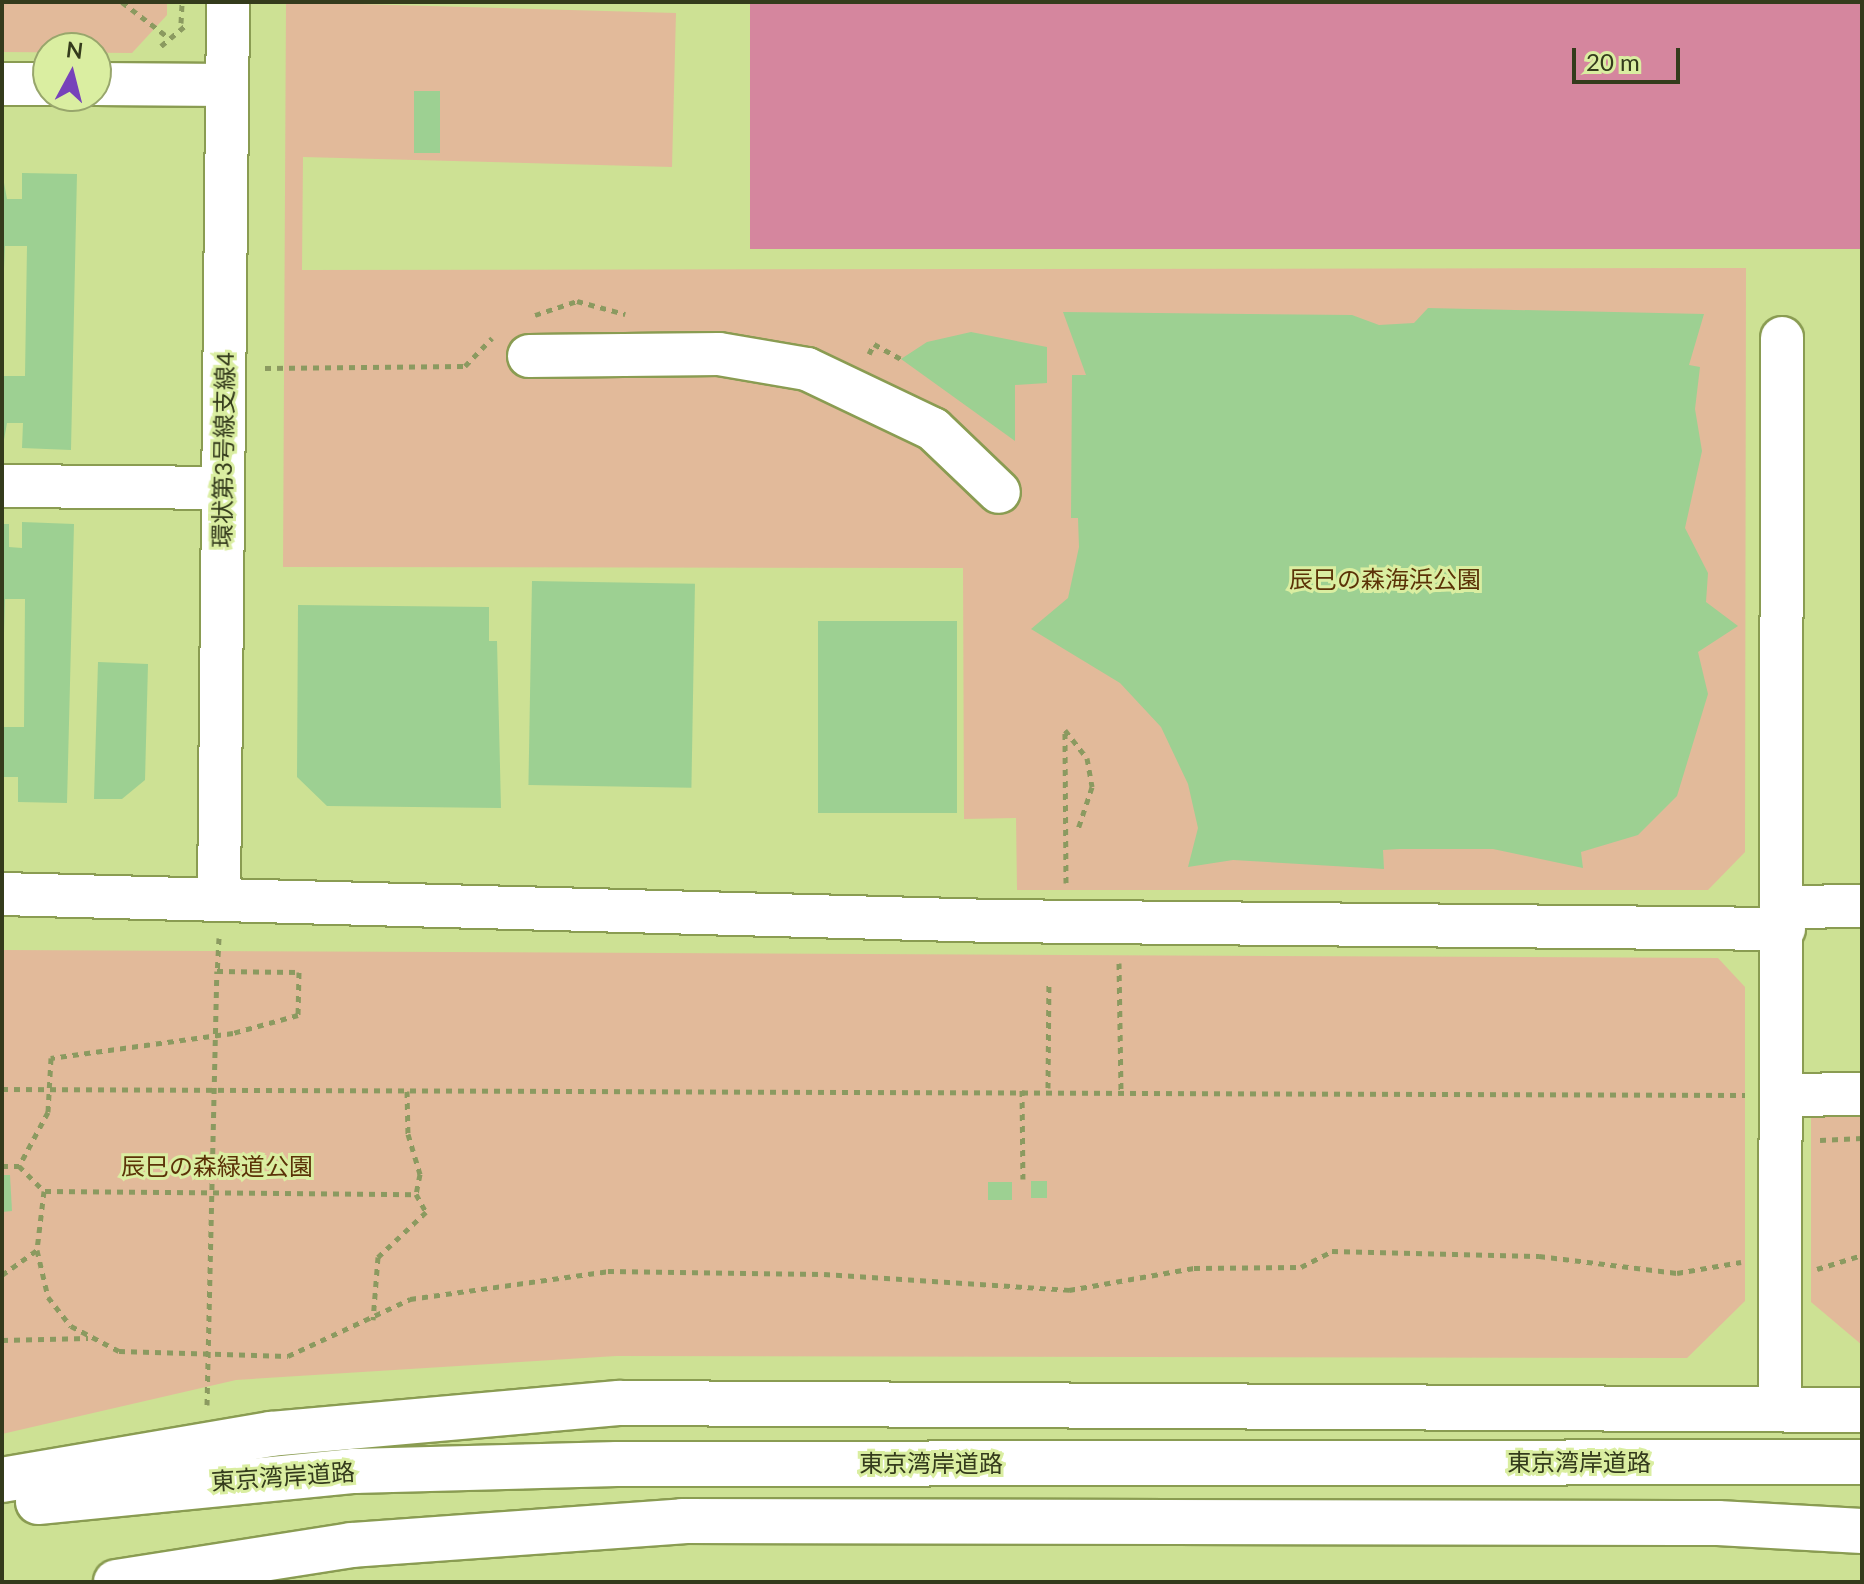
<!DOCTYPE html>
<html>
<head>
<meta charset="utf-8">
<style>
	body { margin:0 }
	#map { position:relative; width:1864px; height:1584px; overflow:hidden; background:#cde194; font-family:Lato,"Noto Sans JP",sans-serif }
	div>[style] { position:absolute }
	.green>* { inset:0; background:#e2ba9a }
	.water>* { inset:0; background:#d5869e; transform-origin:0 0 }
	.building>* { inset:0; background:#9dd092; transform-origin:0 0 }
	.path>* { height:5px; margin-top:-2.5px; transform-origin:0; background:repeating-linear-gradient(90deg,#8b9a60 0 6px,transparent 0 12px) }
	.roads { filter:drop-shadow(2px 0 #8a9c52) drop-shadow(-2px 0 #8a9c52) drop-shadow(0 2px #8a9c52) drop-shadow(0 -2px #8a9c52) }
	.minor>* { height:42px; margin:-21px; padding:0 21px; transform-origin:21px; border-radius:21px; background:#fff }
	.highway>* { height:44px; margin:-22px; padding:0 22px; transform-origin:22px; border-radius:22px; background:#fff }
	span { translate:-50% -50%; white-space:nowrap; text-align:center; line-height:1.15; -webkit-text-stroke:6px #daeea1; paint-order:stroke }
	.street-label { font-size:24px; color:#343b1c }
	.park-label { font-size:24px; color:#5b3207 }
	.frame { position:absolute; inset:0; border:4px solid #343b1c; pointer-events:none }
	.north { position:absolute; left:32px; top:32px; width:80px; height:80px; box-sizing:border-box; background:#daeea1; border:2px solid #98a66c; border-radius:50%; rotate:7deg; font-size:22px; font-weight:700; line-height:32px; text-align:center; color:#343b1c }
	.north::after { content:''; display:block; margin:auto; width:28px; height:36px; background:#7742ba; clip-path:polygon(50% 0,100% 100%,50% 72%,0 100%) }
	.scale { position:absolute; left:1572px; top:48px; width:108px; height:36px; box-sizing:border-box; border:4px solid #343b1c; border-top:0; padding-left:10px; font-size:24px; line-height:28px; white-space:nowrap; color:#343b1c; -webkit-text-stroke:6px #daeea1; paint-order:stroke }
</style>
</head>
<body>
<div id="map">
	<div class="green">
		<div style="clip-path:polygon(2px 2px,167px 2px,167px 15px,132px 53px,2px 52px)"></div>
		<div style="clip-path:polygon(286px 2px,676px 13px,672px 167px,303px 157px,302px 270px,1746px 268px,1745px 852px,1708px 890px,1017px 890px,1016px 818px,964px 819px,963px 568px,283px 567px)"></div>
		<div style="clip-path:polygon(2px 950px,1718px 958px,1745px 987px,1745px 1301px,1687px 1358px,616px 1356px,236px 1380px,2px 1434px)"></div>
		<div style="clip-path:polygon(1811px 1117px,1862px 1117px,1862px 1345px,1811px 1302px)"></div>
	</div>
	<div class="water">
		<div style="left:750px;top:2px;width:1112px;height:247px"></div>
	</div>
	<div class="building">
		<div style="left:414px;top:91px;width:26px;height:62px"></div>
		<div style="clip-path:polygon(2px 172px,7px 199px,22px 199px,22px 173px,77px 174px,71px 450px,22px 448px,23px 423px,7px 423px,2px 451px,2px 376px,25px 376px,27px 246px,5px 246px,2px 314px)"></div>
		<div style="clip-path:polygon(1428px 308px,1704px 314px,1689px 365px,1700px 367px,1695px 409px,1702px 451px,1685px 528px,1708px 573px,1706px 602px,1738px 626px,1698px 652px,1708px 694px,1677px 796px,1638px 835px,1581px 852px,1583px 868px,1493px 849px,1400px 849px,1383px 850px,1384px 869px,1233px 860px,1188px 867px,1198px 828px,1188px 784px,1161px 727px,1120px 683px,1031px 629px,1068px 598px,1079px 547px,1078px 518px,1071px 518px,1072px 375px,1086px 375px,1063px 312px,1352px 315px,1379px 325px,1414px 323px)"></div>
		<div style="clip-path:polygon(971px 332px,1047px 347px,1047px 383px,1015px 385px,1015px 441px,901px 359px,927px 342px)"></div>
		<div style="clip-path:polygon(22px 522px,74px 524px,67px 803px,18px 802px,18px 777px,2px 777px,2px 727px,24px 727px,25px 599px,5px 599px,2px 701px,2px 524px,9px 524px,9px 547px,22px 548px)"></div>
		<div style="left:532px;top:581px;width:163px;height:204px;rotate:1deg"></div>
		<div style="clip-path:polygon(298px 605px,489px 607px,489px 641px,497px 641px,501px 808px,327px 806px,297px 777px)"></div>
		<div style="left:957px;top:621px;width:192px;height:139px;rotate:90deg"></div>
		<div style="clip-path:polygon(98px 662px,148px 664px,145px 780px,122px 799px,94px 799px)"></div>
		<div style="clip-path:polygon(2px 1175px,10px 1175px,12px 1211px,2px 1212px)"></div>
		<div style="left:1031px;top:1181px;width:16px;height:17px"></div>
		<div style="left:988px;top:1182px;width:24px;height:18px"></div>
	</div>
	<div class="path">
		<div style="left:122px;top:2px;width:58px;rotate:37.3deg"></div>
		<div style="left:181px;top:23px;width:21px;rotate:-87deg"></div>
		<div style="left:161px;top:46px;width:35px;rotate:-40deg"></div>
		<div style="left:535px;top:315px;width:44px;rotate:-18.4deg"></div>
		<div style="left:577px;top:301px;width:50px;rotate:15.2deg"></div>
		<div style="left:869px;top:354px;width:11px;rotate:-63deg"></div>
		<div style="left:874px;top:344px;width:31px;rotate:29deg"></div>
		<div style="left:265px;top:368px;width:200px;rotate:-0.6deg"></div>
		<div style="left:465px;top:366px;width:39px;rotate:-46deg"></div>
		<div style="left:1066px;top:883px;width:153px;rotate:-90.4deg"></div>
		<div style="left:1065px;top:730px;width:36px;rotate:52deg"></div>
		<div style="left:1087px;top:758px;width:29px;rotate:80deg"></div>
		<div style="left:1092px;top:787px;width:44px;rotate:108.4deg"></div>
		<div style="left:219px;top:938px;width:33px;rotate:93deg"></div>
		<div style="left:217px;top:971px;width:82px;rotate:0.7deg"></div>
		<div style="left:299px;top:972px;width:43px;rotate:91.3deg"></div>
		<div style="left:298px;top:1015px;width:67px;rotate:164.5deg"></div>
		<div style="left:233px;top:1033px;width:184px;rotate:172.2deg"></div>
		<div style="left:51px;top:1058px;width:54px;rotate:93.2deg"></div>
		<div style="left:48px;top:1112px;width:61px;rotate:118.2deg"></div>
		<div style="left:19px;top:1166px;width:35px;rotate:45deg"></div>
		<div style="left:44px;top:1191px;width:59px;rotate:96.8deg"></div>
		<div style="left:37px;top:1250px;width:48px;rotate:76.8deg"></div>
		<div style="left:48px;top:1297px;width:37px;rotate:52deg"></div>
		<div style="left:71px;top:1326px;width:54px;rotate:27.5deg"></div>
		<div style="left:119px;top:1351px;width:169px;rotate:1.7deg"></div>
		<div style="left:288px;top:1356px;width:135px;rotate:-25deg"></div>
		<div style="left:410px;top:1299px;width:200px;rotate:-8deg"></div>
		<div style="left:608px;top:1271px;width:216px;rotate:0.8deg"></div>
		<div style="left:824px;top:1274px;width:246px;rotate:3.7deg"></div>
		<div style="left:1069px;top:1290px;width:127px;rotate:-10deg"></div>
		<div style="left:1194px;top:1268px;width:107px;rotate:-0.5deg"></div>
		<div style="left:1301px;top:1267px;width:35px;rotate:-27deg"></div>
		<div style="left:1332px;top:1251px;width:207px;rotate:1.4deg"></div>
		<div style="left:1539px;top:1256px;width:139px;rotate:7deg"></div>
		<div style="left:1677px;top:1273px;width:65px;rotate:-9.8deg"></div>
		<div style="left:1119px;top:963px;width:127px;rotate:89.1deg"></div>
		<div style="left:1048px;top:1088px;width:107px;rotate:-89.5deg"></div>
		<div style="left:2px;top:1089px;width:1743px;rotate:0.2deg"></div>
		<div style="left:1022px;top:1090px;width:89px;rotate:89.4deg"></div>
		<div style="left:407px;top:1091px;width:43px;rotate:88.7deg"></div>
		<div style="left:408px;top:1134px;width:42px;rotate:73.3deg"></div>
		<div style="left:420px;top:1174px;width:20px;rotate:101deg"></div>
		<div style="left:1820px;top:1140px;width:42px;rotate:-2.7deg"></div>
		<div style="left:2px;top:1166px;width:17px"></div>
		<div style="left:45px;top:1191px;width:371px;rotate:0.5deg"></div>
		<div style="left:416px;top:1194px;width:21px;rotate:61deg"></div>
		<div style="left:426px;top:1212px;width:66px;rotate:136.8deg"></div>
		<div style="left:378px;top:1257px;width:63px;rotate:94.5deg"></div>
		<div style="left:1817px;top:1269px;width:47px;rotate:-17.3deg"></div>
		<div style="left:2px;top:1275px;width:43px;rotate:-35.5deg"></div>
		<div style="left:2px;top:1340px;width:86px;rotate:-1.3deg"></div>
		<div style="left:207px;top:1405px;width:434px;rotate:-88.7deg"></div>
	</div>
	<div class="roads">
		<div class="minor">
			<div style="left:2px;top:84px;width:46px"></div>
			<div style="left:96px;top:84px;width:131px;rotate:0.4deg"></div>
			<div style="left:529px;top:356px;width:190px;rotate:-0.6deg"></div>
			<div style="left:719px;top:354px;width:89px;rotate:9.7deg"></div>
			<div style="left:807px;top:369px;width:140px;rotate:25.5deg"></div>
			<div style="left:933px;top:429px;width:91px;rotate:43.7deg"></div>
			<div style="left:2px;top:486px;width:220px;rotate:0.5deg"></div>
			<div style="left:2px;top:894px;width:991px;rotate:1.56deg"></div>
			<div style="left:993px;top:921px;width:791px;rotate:0.58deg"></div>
			<div style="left:219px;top:897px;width:895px;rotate:-89.42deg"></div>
			<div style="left:1784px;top:907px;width:78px;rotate:-0.7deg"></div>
			<div style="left:1782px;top:1095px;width:80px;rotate:-0.7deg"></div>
			<div style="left:1780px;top:1410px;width:1072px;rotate:-89.89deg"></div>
		</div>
		<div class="highway">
			<div style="left:2px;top:1480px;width:273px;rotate:-9.7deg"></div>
			<div style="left:271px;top:1434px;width:349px;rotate:-5.1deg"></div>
			<div style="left:619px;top:1403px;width:1243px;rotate:0.32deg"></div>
			<div style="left:38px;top:1502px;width:318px;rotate:-5.6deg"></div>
			<div style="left:354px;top:1471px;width:263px;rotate:-1.5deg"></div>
			<div style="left:617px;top:1464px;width:1245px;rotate:-0.09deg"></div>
			<div style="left:116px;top:1582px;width:238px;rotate:-8.9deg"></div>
			<div style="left:351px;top:1545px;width:332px;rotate:-4.1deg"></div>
			<div style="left:682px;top:1521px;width:1036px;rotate:0.11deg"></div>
			<div style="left:1718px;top:1523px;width:144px;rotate:3.2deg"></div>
		</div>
	</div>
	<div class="street-label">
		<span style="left:223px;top:450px;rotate:-89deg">環状第3号線支線4</span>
		<span style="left:1579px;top:1462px">東京湾岸道路</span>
		<span style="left:931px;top:1463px">東京湾岸道路</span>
		<span style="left:283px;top:1476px;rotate:-4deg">東京湾岸道路</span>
	</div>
	<div class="park-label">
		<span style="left:1385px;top:579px">辰巳の森海浜公園</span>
		<span style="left:217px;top:1166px">辰巳の森緑道公園</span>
	</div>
	<div class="frame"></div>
	<div class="north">N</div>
	<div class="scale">20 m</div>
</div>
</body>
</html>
